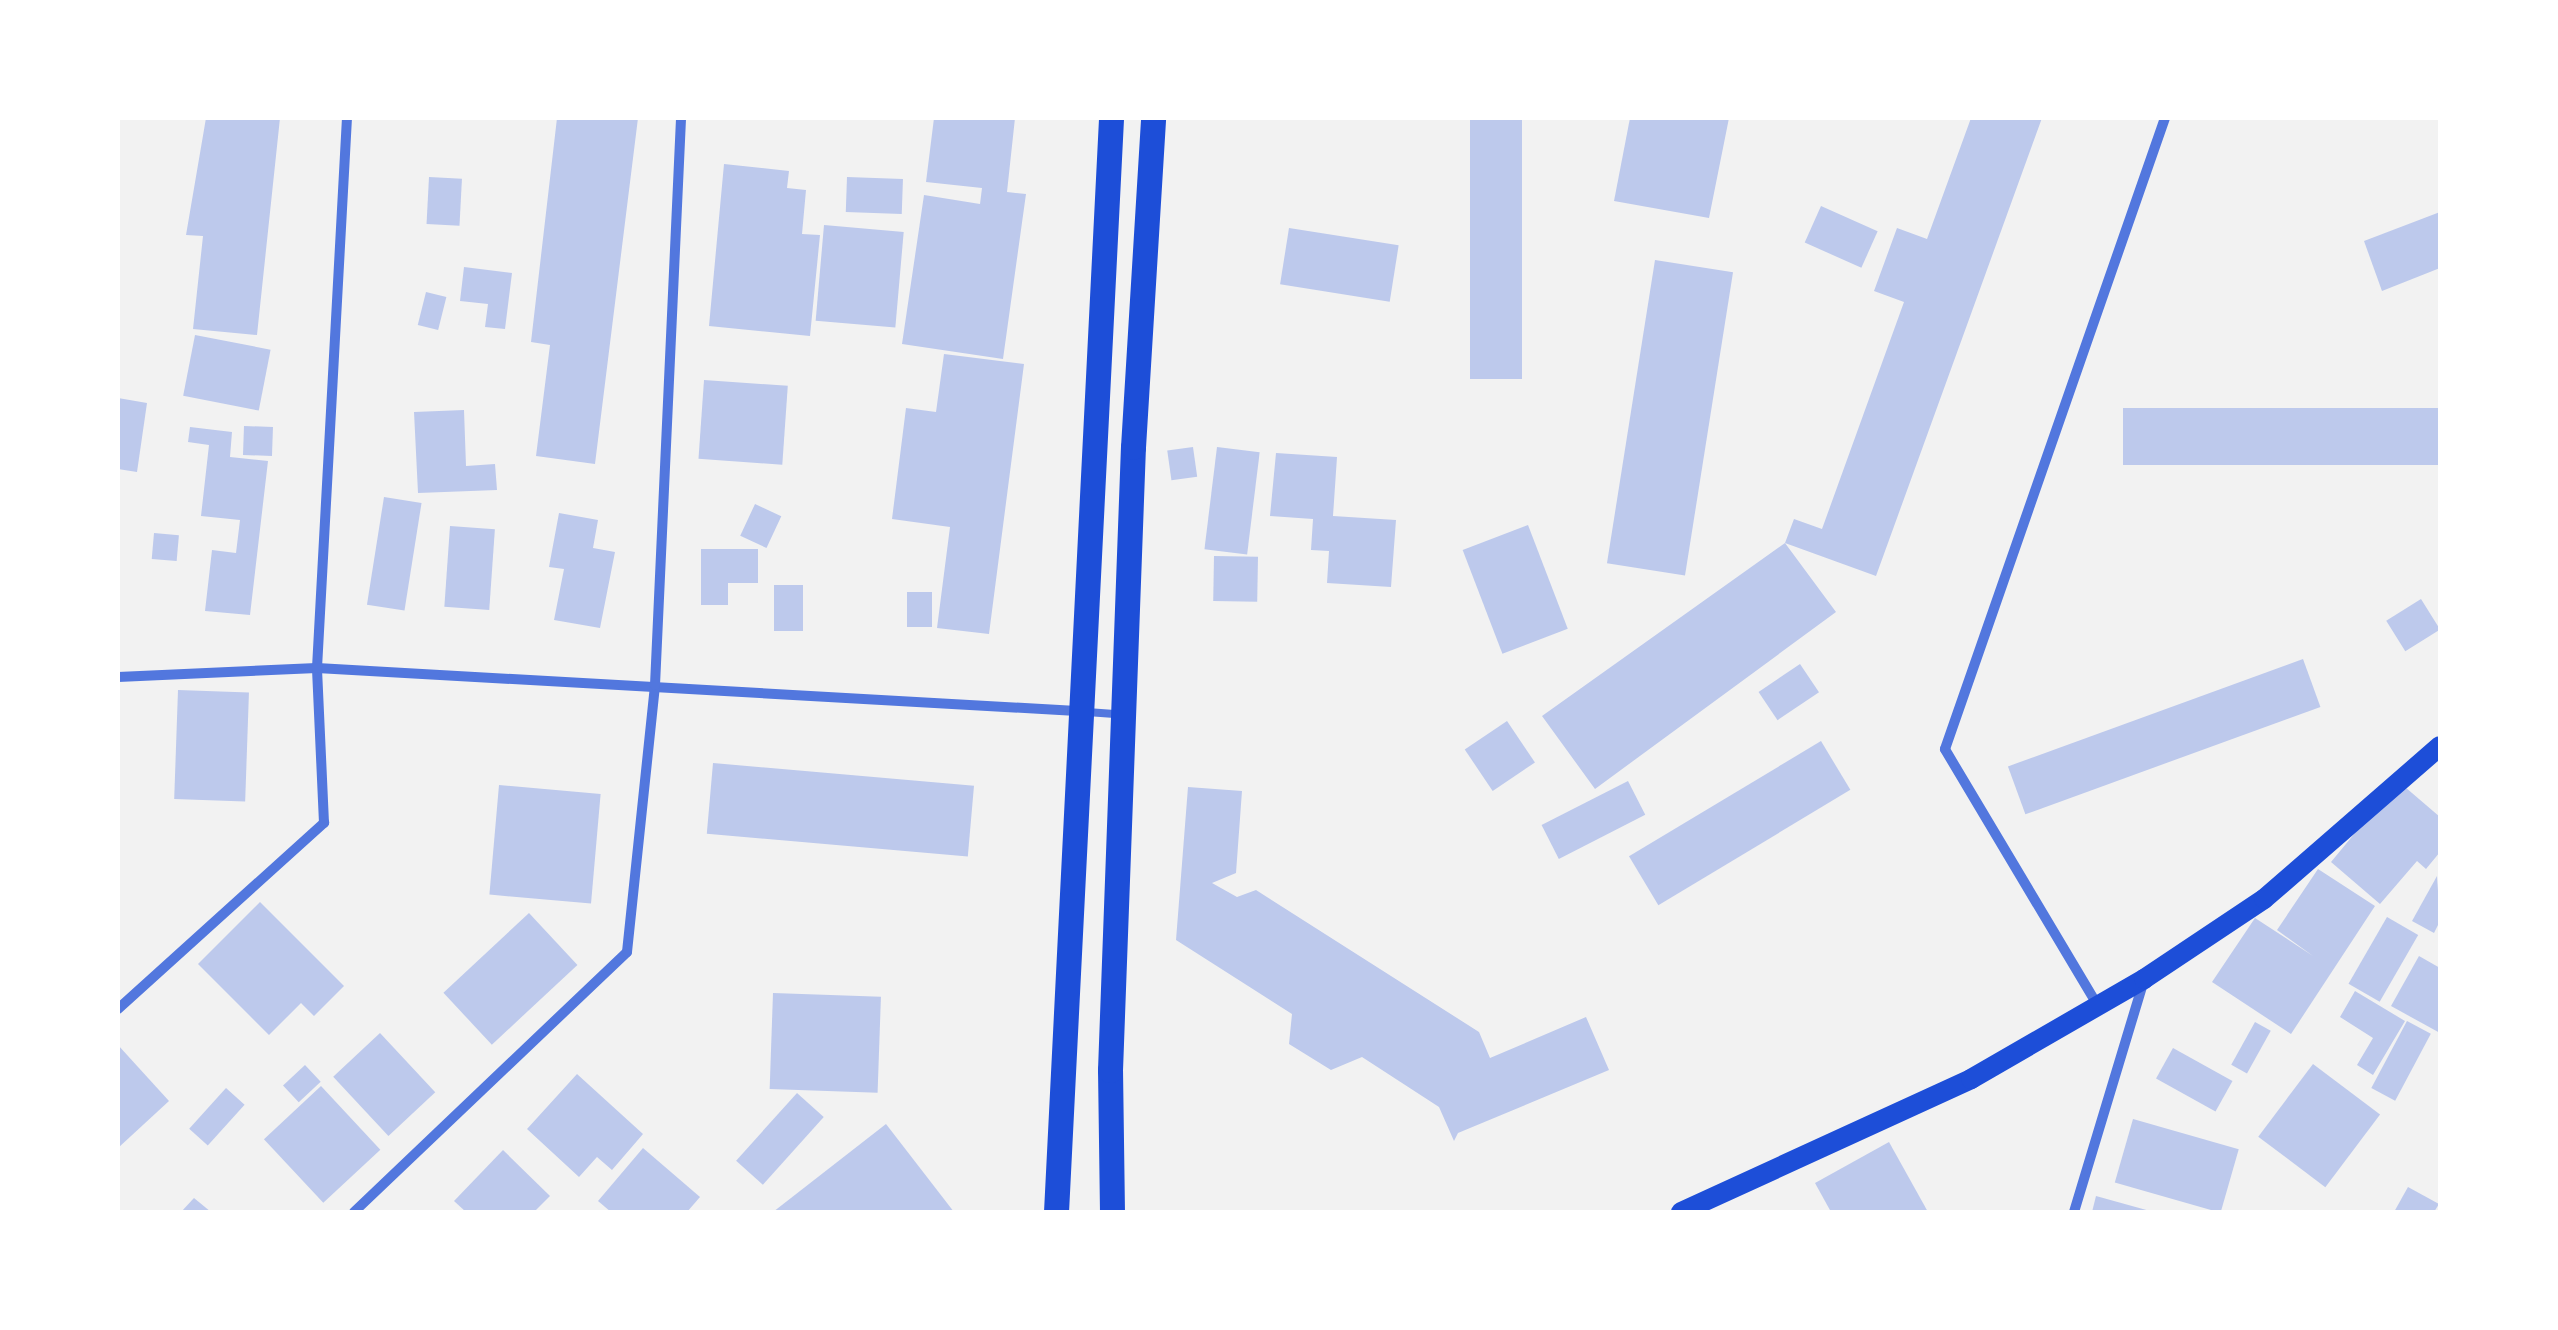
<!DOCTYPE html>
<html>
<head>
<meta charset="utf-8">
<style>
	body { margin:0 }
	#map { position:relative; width:2558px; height:1330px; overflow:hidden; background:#f2f2f2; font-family:Raleway,sans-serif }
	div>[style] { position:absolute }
	.building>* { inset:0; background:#bdc9ec; transform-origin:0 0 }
	.service>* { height:8px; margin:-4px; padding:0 4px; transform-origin:4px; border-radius:4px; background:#5277de }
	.minor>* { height:10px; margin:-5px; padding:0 5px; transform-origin:5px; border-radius:5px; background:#5277de }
	.secondary>* { height:20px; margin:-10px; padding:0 10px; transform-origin:10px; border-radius:10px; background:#1d4ed8 }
	.primary>* { height:25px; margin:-12.5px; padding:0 12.5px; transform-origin:12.5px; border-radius:12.5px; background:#1d4ed8 }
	span { translate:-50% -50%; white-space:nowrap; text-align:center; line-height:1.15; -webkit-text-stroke:9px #fff; paint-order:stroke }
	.frame { position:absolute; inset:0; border:120px solid #fff; pointer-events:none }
</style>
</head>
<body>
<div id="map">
	<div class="building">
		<div style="clip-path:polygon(206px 118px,280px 118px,257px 335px,193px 329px,203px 236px,186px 235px)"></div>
		<div style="clip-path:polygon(557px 118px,638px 118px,595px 464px,536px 456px,550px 345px,531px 342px)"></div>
		<div style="clip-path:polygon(934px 118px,1015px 118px,1007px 192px,1026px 194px,1003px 359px,902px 344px,924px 195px,980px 204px,982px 188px,926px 182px)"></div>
		<div style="left:1470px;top:118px;width:52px;height:261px"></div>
		<div style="clip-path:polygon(1630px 118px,1729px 118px,1709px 218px,1614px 201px)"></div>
		<div style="clip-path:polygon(1971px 118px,2042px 118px,1876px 576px,1785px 543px,1836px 612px,1595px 789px,1542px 716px,1785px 543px,1794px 519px,1822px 529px,1904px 302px,1874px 291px,1897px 228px,1927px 239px)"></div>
		<div style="clip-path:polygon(724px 164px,789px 171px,787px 188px,806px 190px,802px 234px,820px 235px,810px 336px,709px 326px)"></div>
		<div style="left:429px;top:177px;width:33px;height:47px;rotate:3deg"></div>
		<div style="left:847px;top:177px;width:56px;height:35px;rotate:2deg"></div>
		<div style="left:1821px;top:206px;width:62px;height:40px;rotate:24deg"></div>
		<div style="clip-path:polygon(2440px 212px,2440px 268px,2382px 291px,2364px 241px)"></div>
		<div style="left:824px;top:225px;width:80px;height:96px;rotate:5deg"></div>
		<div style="left:1289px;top:228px;width:111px;height:57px;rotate:9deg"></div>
		<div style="left:1655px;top:260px;width:79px;height:307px;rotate:9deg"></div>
		<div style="clip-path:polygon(464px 267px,512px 273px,505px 329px,485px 327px,488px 304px,460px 301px)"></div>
		<div style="left:426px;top:292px;width:21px;height:34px;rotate:14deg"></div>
		<div style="left:195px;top:335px;width:77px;height:62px;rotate:11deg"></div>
		<div style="clip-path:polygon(944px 354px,1024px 364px,989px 634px,937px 628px,950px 527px,892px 519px,906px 408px,936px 412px)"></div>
		<div style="left:704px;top:380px;width:84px;height:79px;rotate:4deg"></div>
		<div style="clip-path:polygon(118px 398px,147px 403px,137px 472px,118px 469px)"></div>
		<div style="left:2440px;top:408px;width:57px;height:317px;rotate:90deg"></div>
		<div style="clip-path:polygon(464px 410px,466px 466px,495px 464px,497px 490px,418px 493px,414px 412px)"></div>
		<div style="left:244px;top:426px;width:29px;height:29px;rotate:2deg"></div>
		<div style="clip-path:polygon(190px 427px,232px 432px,230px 457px,268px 461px,250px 615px,205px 611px,212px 550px,236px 553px,240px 520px,201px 516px,209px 445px,188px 442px)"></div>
		<div style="left:1193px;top:447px;width:30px;height:26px;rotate:82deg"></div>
		<div style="left:1217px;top:447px;width:43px;height:103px;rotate:7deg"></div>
		<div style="clip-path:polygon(1276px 453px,1337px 457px,1333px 516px,1396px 520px,1391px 587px,1327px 583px,1329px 551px,1311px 550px,1313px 519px,1270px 516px)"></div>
		<div style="left:384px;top:497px;width:38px;height:109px;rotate:9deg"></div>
		<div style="left:755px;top:504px;width:29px;height:35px;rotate:25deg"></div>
		<div style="clip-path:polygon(559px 513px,598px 520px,593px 548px,615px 552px,600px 628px,554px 620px,564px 569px,549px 567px)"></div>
		<div style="left:1528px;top:525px;width:111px;height:70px;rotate:69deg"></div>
		<div style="left:450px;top:526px;width:45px;height:81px;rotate:4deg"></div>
		<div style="left:154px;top:533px;width:25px;height:26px;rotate:5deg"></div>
		<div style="clip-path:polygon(701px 549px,758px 549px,758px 583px,728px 583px,728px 605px,701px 605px)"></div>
		<div style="left:1214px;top:556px;width:44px;height:45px;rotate:1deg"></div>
		<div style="left:774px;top:585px;width:29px;height:46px"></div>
		<div style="left:932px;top:592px;width:35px;height:25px;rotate:90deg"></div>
		<div style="left:2421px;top:599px;width:36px;height:41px;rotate:58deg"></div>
		<div style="left:2303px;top:659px;width:51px;height:314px;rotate:70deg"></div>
		<div style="left:1800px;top:664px;width:34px;height:50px;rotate:56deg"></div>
		<div style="left:178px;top:690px;width:71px;height:109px;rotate:2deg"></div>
		<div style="left:1507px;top:721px;width:50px;height:51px;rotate:56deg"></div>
		<div style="left:1821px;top:741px;width:57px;height:224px;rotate:59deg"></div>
		<div style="left:713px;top:763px;width:262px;height:71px;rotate:5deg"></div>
		<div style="left:1628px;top:781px;width:38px;height:97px;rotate:63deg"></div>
		<div style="clip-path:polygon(2398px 781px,2440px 817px,2440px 852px,2426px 869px,2417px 861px,2380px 904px,2331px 862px)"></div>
		<div style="left:499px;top:785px;width:102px;height:110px;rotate:5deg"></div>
		<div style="clip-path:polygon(1188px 787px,1242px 791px,1236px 873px,1212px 883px,1237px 897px,1256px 890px,1479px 1032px,1490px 1058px,1586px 1017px,1609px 1070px,1458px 1133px,1454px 1141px,1439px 1107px,1362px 1057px,1331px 1070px,1289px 1044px,1292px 1014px,1176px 940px)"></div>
		<div style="clip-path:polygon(2318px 869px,2375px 906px,2291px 1034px,2212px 982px,2255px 918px,2313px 956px,2277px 930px)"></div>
		<div style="clip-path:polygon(2437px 876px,2440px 921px,2434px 933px,2412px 921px)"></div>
		<div style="clip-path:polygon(260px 902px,344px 986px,314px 1016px,301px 1003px,269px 1035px,198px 964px)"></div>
		<div style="left:529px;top:913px;width:71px;height:117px;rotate:47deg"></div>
		<div style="left:2387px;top:917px;width:36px;height:77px;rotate:30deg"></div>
		<div style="clip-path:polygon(2419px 956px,2440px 968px,2440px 1033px,2391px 1006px)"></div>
		<div style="clip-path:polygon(2355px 991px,2405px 1021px,2373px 1075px,2357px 1065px,2373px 1038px,2340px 1017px)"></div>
		<div style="left:773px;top:993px;width:108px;height:96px;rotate:2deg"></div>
		<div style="left:2407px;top:1021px;width:27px;height:76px;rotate:28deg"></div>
		<div style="left:2255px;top:1022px;width:18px;height:49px;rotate:29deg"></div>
		<div style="left:380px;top:1033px;width:81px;height:64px;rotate:47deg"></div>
		<div style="clip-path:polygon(118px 1045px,169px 1101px,118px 1148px)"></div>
		<div style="left:2173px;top:1048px;width:68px;height:35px;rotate:29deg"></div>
		<div style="left:2313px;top:1064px;width:84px;height:91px;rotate:37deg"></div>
		<div style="left:305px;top:1065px;width:23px;height:30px;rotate:47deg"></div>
		<div style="clip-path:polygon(577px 1074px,643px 1134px,612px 1170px,597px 1157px,579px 1177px,527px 1129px)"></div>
		<div style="left:321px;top:1086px;width:87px;height:78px;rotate:47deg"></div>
		<div style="left:226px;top:1088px;width:25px;height:55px;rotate:42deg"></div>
		<div style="left:797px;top:1093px;width:36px;height:91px;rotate:42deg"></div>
		<div style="left:2133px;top:1119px;width:110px;height:66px;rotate:16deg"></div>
		<div style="clip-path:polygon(886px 1124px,954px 1212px,773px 1212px)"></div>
		<div style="clip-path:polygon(1889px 1142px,1928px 1212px,1831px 1212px,1815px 1183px)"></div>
		<div style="clip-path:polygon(643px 1148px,700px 1197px,687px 1212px,611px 1212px,598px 1201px)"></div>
		<div style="clip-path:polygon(503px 1150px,550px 1196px,534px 1212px,466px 1212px,454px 1201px)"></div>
		<div style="clip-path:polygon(2408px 1187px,2439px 1204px,2434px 1212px,2394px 1212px)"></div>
		<div style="clip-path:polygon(2096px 1196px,2150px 1211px,2150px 1212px,2092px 1212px)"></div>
		<div style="clip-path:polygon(194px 1198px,211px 1212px,181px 1212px)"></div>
	</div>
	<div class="service">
		<div style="left:1087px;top:712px;width:31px;rotate:4deg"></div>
	</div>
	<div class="minor">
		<div style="left:118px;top:677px;width:199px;rotate:-2.6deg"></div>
		<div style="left:317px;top:668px;width:761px;rotate:3.24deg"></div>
		<div style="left:2098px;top:1006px;width:299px;rotate:-120.8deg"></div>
		<div style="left:1945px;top:749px;width:668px;rotate:-70.78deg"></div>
		<div style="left:118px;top:1009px;width:278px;rotate:-42.1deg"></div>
		<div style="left:324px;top:823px;width:155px;rotate:-92.6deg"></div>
		<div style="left:317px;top:668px;width:551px;rotate:-86.88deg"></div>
		<div style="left:354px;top:1212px;width:377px;rotate:-43.6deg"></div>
		<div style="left:627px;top:952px;width:268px;rotate:-84deg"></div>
		<div style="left:655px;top:685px;width:568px;rotate:-87.37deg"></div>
		<div style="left:2074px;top:1212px;width:242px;rotate:-73.2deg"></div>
	</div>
	<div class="secondary">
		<div style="left:1681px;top:1212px;width:319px;rotate:-24.6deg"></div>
		<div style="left:1971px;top:1079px;width:200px;rotate:-30deg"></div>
		<div style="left:2144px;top:979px;width:144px;rotate:-33.7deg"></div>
		<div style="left:2264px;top:899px;width:233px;rotate:-41deg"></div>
	</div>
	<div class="primary">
		<div style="left:1056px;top:1212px;width:1095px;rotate:-87.12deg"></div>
		<div style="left:1112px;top:1212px;width:142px;rotate:-90.8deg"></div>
		<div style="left:1110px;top:1070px;width:623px;rotate:-87.89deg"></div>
		<div style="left:1133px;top:447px;width:330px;rotate:-86.5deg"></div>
	</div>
	<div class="frame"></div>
</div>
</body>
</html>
